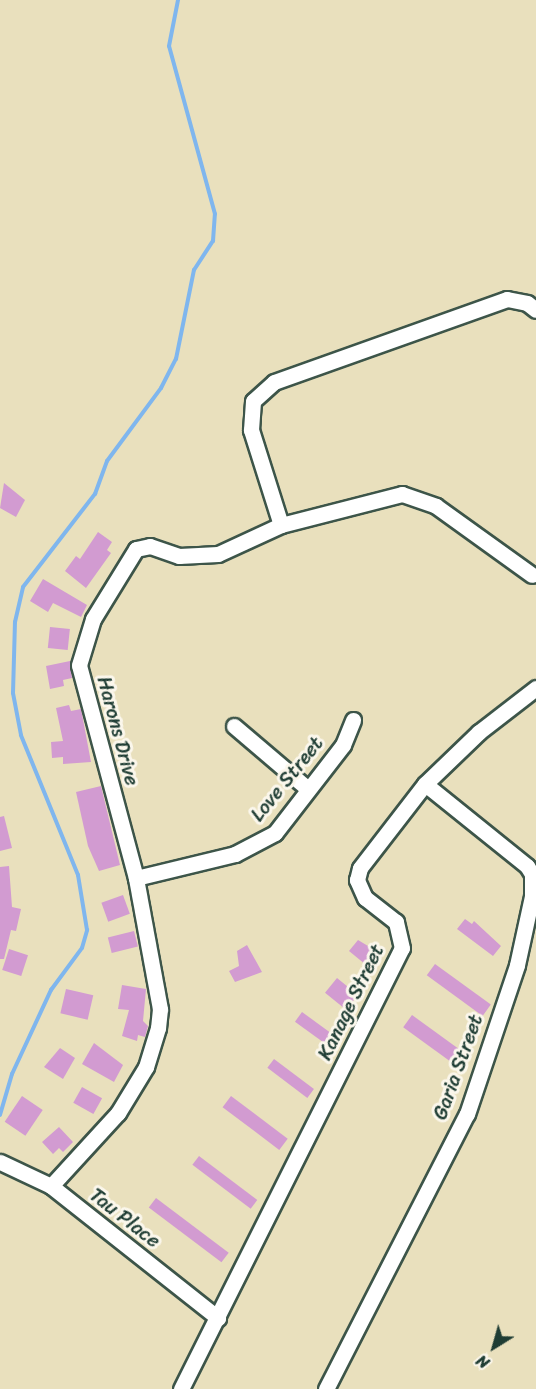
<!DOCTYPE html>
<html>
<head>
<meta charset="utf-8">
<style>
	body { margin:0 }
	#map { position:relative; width:536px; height:1389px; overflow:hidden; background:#e9e0bd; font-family:Sriracha,sans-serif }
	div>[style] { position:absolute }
	.stream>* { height:4px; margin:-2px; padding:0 2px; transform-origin:2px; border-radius:2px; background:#7fb6ee }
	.building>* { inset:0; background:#d29bd1; transform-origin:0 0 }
	.roads { filter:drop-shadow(2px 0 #3d5549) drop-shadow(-2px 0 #3d5549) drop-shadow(0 2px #3d5549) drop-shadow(0 -2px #3d5549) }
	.street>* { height:15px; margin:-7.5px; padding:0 7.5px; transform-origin:7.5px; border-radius:7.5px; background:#fff }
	span { translate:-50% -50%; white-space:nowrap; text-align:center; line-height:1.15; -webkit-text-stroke:6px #fbf7ec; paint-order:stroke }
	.street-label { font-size:20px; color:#1f3d34 }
	.north { position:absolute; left:464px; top:1317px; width:60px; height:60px; -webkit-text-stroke:4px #fbf7ec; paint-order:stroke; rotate:217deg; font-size:16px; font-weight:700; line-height:24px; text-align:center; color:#1f3d34 }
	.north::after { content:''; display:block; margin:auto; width:21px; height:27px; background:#1f3d34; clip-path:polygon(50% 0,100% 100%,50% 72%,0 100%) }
</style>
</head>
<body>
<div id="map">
	<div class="stream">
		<div style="left:0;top:1115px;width:43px;rotate:-73.7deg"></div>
		<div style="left:12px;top:1074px;width:93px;rotate:-65.1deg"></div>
		<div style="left:51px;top:990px;width:52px;rotate:-53.6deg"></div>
		<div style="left:82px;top:948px;width:19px;rotate:-74deg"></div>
		<div style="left:87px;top:930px;width:56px;rotate:-99.3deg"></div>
		<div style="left:78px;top:875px;width:151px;rotate:-112.2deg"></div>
		<div style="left:21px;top:735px;width:43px;rotate:-100.8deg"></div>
		<div style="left:13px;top:693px;width:71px;rotate:-88.4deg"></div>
		<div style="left:15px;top:622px;width:36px;rotate:-77deg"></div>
		<div style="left:23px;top:587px;width:118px;rotate:-52.3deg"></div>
		<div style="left:95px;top:494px;width:35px;rotate:-70deg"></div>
		<div style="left:107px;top:461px;width:91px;rotate:-53.5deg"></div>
		<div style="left:161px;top:388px;width:33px;rotate:-63deg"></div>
		<div style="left:176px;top:359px;width:91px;rotate:-78.6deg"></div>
		<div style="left:194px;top:270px;width:35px;rotate:-57deg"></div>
		<div style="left:213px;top:241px;width:27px;rotate:-86deg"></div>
		<div style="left:215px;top:214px;width:174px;rotate:-105.3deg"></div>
		<div style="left:169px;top:46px;width:47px;rotate:-78.9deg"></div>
	</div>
	<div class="building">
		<div style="clip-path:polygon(4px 483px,25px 500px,16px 517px,0 508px)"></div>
		<div style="clip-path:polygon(98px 532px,112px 542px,107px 550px,111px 553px,86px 588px,65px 571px,76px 556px,80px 559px)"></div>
		<div style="clip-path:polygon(43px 579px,87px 605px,81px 617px,53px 603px,48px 612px,30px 601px)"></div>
		<div style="left:50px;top:627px;width:20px;height:21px;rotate:6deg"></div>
		<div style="clip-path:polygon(70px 661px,72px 678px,63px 680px,64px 686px,50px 689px,46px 666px)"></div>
		<div style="clip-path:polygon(69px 705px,71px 711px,81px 709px,91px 762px,63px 764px,63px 757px,52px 758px,51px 742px,63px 741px,56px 708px)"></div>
		<div style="clip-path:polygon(101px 786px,120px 865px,99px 871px,88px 846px,76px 792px)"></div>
		<div style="clip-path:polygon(4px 816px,12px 848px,0 851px,0 817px)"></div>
		<div style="clip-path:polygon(9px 866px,12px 907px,21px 909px,16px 931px,11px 930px,4px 959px,0 959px,0 867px)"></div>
		<div style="left:123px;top:895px;width:20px;height:23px;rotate:70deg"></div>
		<div style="clip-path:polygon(465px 919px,472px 924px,474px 921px,501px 946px,493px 956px,457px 929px)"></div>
		<div style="left:134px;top:931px;width:16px;height:27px;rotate:76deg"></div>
		<div style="clip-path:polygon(358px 940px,383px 955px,371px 969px,349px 951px)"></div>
		<div style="clip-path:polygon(247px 945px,262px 972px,235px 982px,229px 971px,239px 966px,237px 951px)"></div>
		<div style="left:9px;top:949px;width:20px;height:22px;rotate:18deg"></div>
		<div style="left:435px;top:964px;width:69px;height:14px;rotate:36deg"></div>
		<div style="left:337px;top:978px;width:27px;height:19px;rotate:39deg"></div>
		<div style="clip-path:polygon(122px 985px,146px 989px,143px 1021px,148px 1026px,145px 1037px,138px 1035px,137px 1041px,122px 1036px,129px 1010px,118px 1009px)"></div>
		<div style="left:66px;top:989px;width:28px;height:25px;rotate:13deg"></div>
		<div style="left:302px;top:1012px;width:47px;height:12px;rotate:36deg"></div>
		<div style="left:412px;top:1015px;width:69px;height:15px;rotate:36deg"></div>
		<div style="clip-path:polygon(94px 1043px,123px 1065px,114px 1082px,82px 1064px)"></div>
		<div style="clip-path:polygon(60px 1048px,75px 1058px,63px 1079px,44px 1067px)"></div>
		<div style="left:274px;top:1059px;width:50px;height:11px;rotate:37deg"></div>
		<div style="left:82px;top:1087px;width:23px;height:18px;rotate:29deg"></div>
		<div style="left:22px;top:1096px;width:25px;height:31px;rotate:34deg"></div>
		<div style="left:231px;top:1096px;width:71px;height:14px;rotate:37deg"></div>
		<div style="clip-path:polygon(59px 1127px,73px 1142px,63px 1152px,59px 1148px,53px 1154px,42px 1142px)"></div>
		<div style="left:199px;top:1156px;width:73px;height:11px;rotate:37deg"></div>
		<div style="left:156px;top:1198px;width:91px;height:12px;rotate:37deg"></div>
	</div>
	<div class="roads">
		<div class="street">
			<div style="left:281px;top:525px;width:100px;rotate:-107.5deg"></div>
			<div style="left:251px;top:430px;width:29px;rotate:-86deg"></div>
			<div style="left:253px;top:401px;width:28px;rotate:-42deg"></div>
			<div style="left:274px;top:382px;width:247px;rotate:-19.6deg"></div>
			<div style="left:507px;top:299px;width:20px;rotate:11deg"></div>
			<div style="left:527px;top:303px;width:11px;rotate:38deg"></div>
			<div style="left:234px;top:726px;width:97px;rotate:40.4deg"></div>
			<div style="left:136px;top:878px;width:102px;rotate:-13.6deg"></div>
			<div style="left:235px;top:854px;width:45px;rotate:-27.7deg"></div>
			<div style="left:275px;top:833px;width:111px;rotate:-52.3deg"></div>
			<div style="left:343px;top:745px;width:27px;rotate:-68deg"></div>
			<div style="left:0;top:1162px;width:56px;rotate:25.2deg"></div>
			<div style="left:51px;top:1186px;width:213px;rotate:38.3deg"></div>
			<div style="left:51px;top:1186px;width:99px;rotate:-47.5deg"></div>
			<div style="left:118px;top:1113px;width:54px;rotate:-58.7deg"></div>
			<div style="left:146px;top:1067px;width:41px;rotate:-72.9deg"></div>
			<div style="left:158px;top:1028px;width:19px;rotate:-84deg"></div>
			<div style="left:160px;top:1009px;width:133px;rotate:-100.4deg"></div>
			<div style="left:136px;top:878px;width:220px;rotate:-105deg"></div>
			<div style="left:79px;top:665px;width:48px;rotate:-73.1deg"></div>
			<div style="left:93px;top:619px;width:82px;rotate:-58.4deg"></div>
			<div style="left:136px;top:549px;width:14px;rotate:-12deg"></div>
			<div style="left:150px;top:546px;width:31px;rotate:19deg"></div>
			<div style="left:179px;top:556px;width:39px;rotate:-3deg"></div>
			<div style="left:218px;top:554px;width:69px;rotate:-24.7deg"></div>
			<div style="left:281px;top:525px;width:125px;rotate:-14.4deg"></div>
			<div style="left:402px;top:494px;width:36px;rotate:19deg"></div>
			<div style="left:436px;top:506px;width:118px;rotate:35.7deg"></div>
			<div style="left:181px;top:1389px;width:493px;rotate:-63.4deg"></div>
			<div style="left:402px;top:948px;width:27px;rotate:-103deg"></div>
			<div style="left:396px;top:922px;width:39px;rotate:-142deg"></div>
			<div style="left:365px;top:898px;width:20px;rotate:-114deg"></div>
			<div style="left:357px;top:880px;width:12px;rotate:-76deg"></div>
			<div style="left:360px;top:868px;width:106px;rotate:-52.3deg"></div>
			<div style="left:425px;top:784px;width:75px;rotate:-43.9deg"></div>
			<div style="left:479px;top:732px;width:72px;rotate:-37.7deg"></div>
			<div style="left:326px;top:1389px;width:309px;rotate:-62.9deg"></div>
			<div style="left:467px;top:1114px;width:157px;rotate:-71.4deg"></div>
			<div style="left:517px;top:965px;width:71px;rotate:-77.7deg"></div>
			<div style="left:532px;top:896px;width:22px;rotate:-90deg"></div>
			<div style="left:532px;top:874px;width:9px;rotate:-122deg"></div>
			<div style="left:527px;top:866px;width:131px;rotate:-141.2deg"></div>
		</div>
	</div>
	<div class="street-label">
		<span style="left:118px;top:731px;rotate:75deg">Harons Drive</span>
		<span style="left:287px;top:779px;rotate:-51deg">Love Street</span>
		<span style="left:351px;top:1002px;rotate:-64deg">Kanage Street</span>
		<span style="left:458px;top:1067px;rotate:-70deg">Garia Street</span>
		<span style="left:125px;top:1218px;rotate:38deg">Tau Place</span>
	</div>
	<div class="north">N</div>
</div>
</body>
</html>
